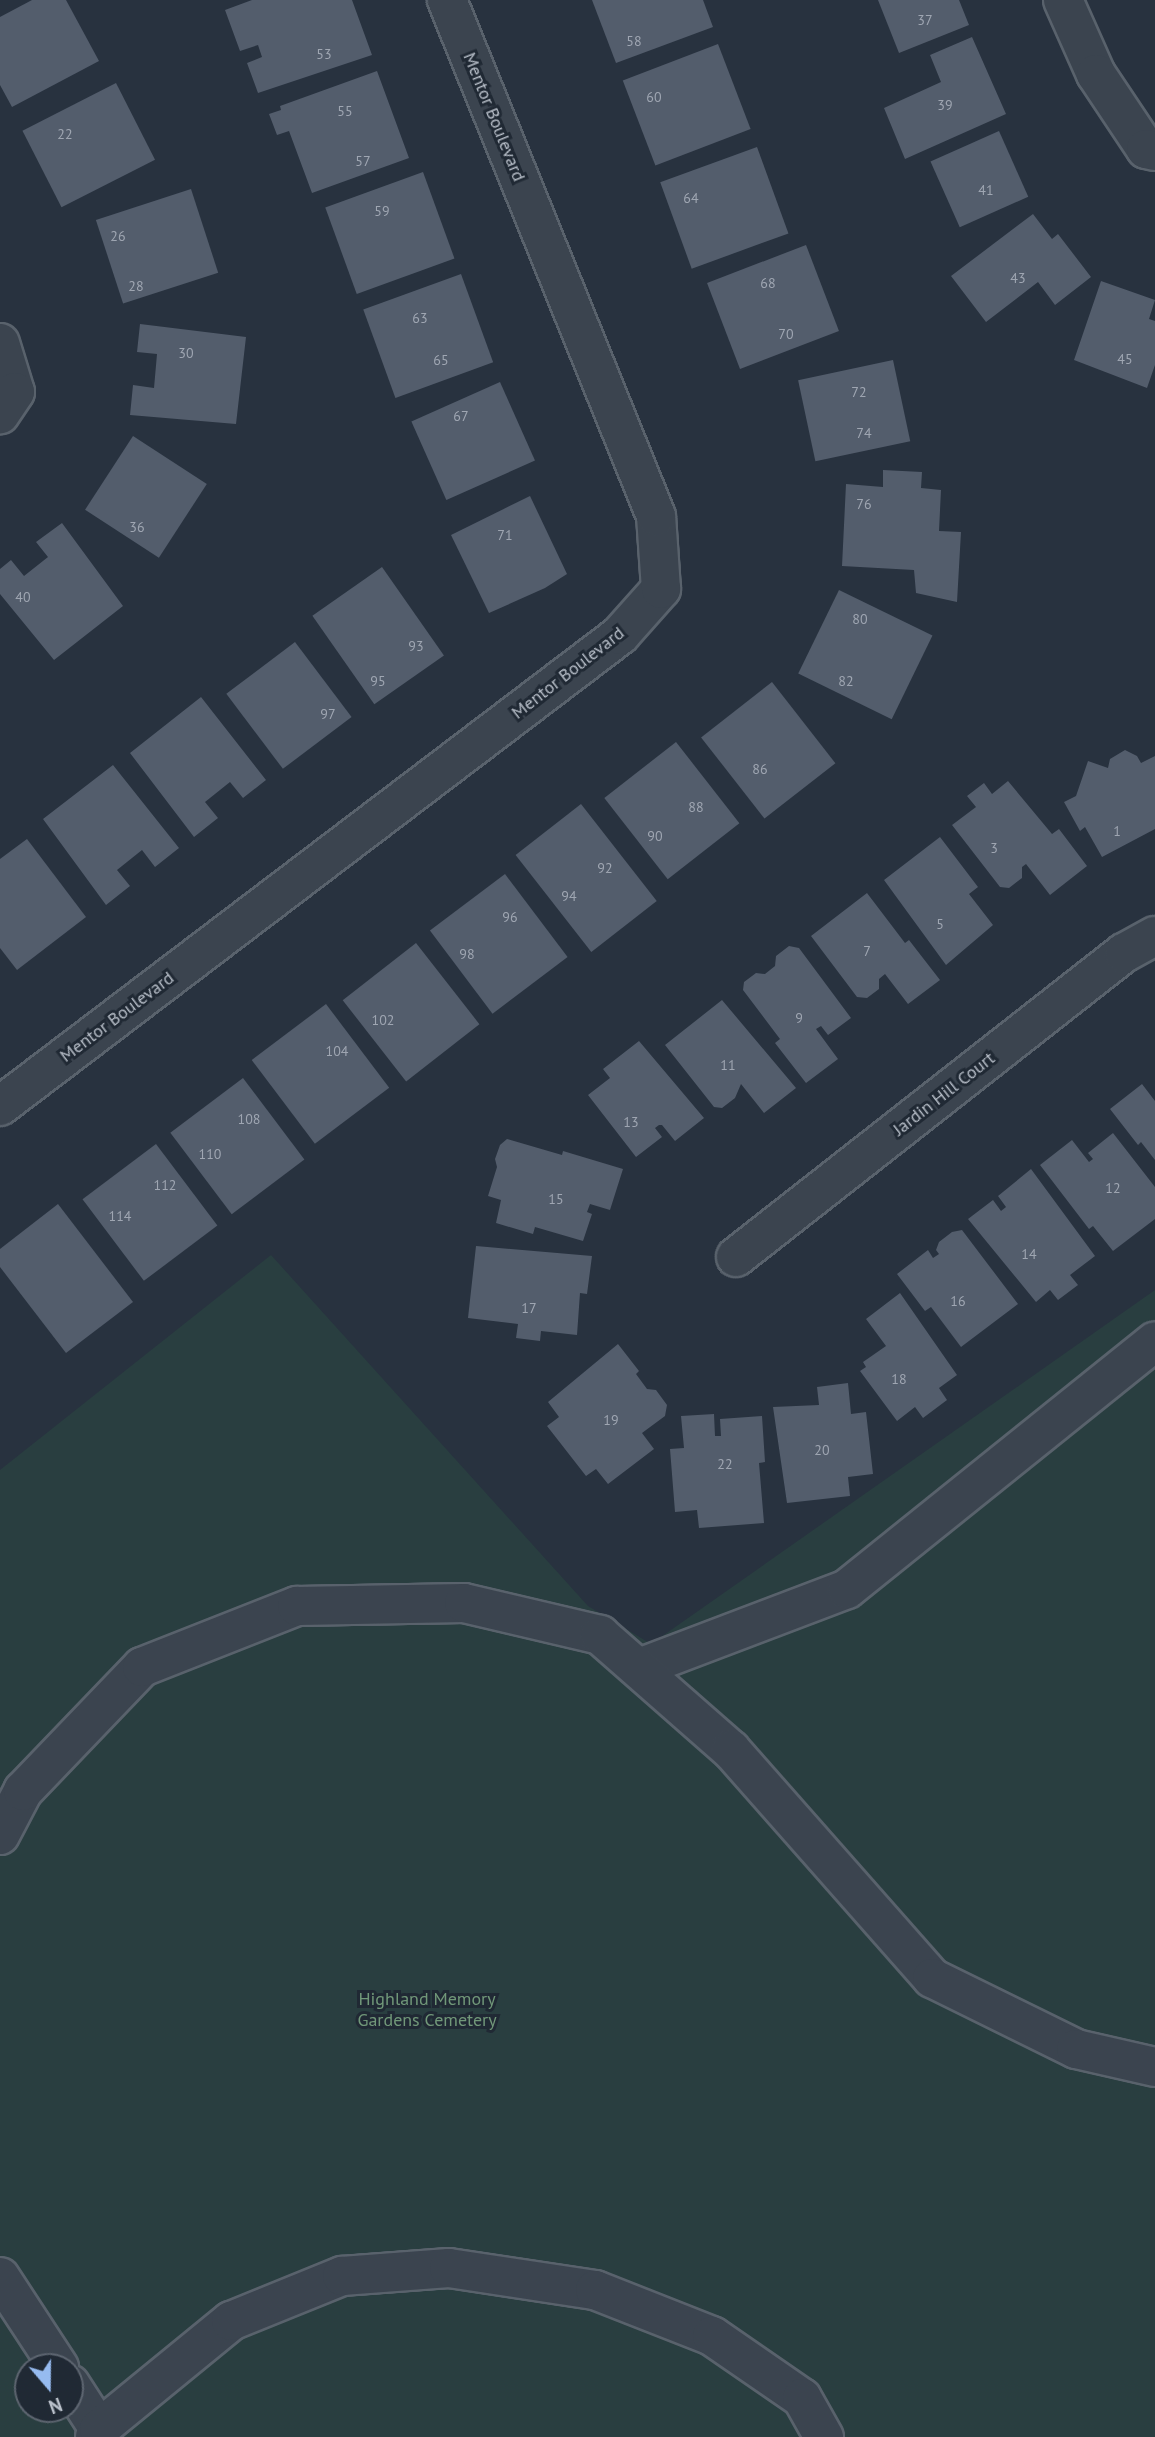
<!DOCTYPE html>
<html>
<head>
<meta charset="utf-8">
<style>
	body { margin:0 }
	#map { position:relative; width:1155px; height:2437px; overflow:hidden; background:#28323f; font-family:"PT Sans",sans-serif }
	div>[style] { position:absolute }
	.green>* { inset:0; background:#293e40 }
	.building>* { inset:0; background:#535d6c; transform-origin:0 0 }
	.roads { filter:drop-shadow(2px 0 #59626c) drop-shadow(-2px 0 #59626c) drop-shadow(0 2px #59626c) drop-shadow(0 -2px #59626c) }
	.minor>* { height:38px; margin:-19px; padding:0 19px; transform-origin:19px; border-radius:19px; background:#3b444f }
	span { translate:-50% -50%; white-space:nowrap; text-align:center; line-height:1.15; -webkit-text-stroke:6px #202934; paint-order:stroke }
	.number-label { font-size:14px; color:#9fa6b2 }
	.number-label span { -webkit-text-stroke-width:0 }
	.street-label { font-size:18px; color:#b8bfc9 }
	.park-label { font-size:18px; color:#719879 }
	.north { position:absolute; left:14px; top:2353px; width:70px; height:70px; box-sizing:border-box; background:#202934; border:2px solid #5d6570; border-radius:50%; rotate:160deg; font-size:19px; font-weight:700; line-height:28px; text-align:center; color:#b8bfc9 }
	.north::after { content:''; display:block; margin:auto; width:24px; height:32px; background:#96bbf0; clip-path:polygon(50% 0,100% 100%,50% 72%,0 100%) }
</style>
</head>
<body>
<div id="map">
	<div class="green">
		<div style="clip-path:polygon(evenodd,271px 1255px,588px 1606px,651px 1644px,1155px 1290px,1155px 2437px,0 2437px,0 1470px,271px 1255px,28px 2367px,70px 2367px,70px 2409px,28px 2409px,28px 2367px)"></div>
	</div>
	<div class="building">
		<div style="clip-path:polygon(32px 0,66px 0,99px 61px,12px 107px,0 85px,0 17px)"></div>
		<div style="clip-path:polygon(252px 0,352px 0,372px 55px,258px 93px,247px 63px,262px 57px,258px 45px,240px 51px,225px 10px)"></div>
		<div style="clip-path:polygon(592px 0,703px 0,713px 27px,616px 63px)"></div>
		<div style="clip-path:polygon(878px 0,959px 0,969px 25px,899px 53px)"></div>
		<div style="clip-path:polygon(972px 37px,1006px 114px,905px 159px,884px 108px,941px 82px,930px 55px)"></div>
		<div style="left:718px;top:44px;width:91px;height:102px;rotate:69deg"></div>
		<div style="clip-path:polygon(377px 71px,409px 158px,312px 193px,289px 131px,277px 135px,269px 114px,281px 110px,280px 106px)"></div>
		<div style="left:116px;top:83px;width:86px;height:105px;rotate:63deg"></div>
		<div style="left:999px;top:131px;width:72px;height:75px;rotate:66deg"></div>
		<div style="left:757px;top:147px;width:92px;height:103px;rotate:70deg"></div>
		<div style="left:423px;top:172px;width:92px;height:104px;rotate:70deg"></div>
		<div style="left:191px;top:189px;width:88px;height:100px;rotate:72deg"></div>
		<div style="clip-path:polygon(1033px 214px,1052px 239px,1058px 234px,1091px 277px,1055px 305px,1038px 282px,986px 322px,951px 276px)"></div>
		<div style="left:806px;top:245px;width:92px;height:106px;rotate:69deg"></div>
		<div style="left:461px;top:274px;width:94px;height:104px;rotate:70deg"></div>
		<div style="clip-path:polygon(1101px 281px,1155px 300px,1149px 319px,1155px 321px,1155px 365px,1147px 388px,1074px 360px)"></div>
		<div style="clip-path:polygon(140px 324px,246px 337px,236px 424px,130px 415px,133px 385px,154px 388px,157px 354px,137px 352px)"></div>
		<div style="left:893px;top:360px;width:83px;height:97px;rotate:78deg"></div>
		<div style="left:500px;top:382px;width:86px;height:97px;rotate:66deg"></div>
		<div style="left:133px;top:436px;width:88px;height:88px;rotate:33deg"></div>
		<div style="clip-path:polygon(883px 470px,922px 472px,921px 488px,941px 490px,939px 531px,961px 532px,957px 602px,916px 593px,914px 570px,842px 566px,846px 484px,883px 487px)"></div>
		<div style="clip-path:polygon(530px 496px,567px 574px,545px 588px,489px 613px,451px 535px)"></div>
		<div style="clip-path:polygon(62px 523px,123px 606px,54px 660px,0 594px,0 569px,11px 560px,24px 576px,48px 557px,36px 542px)"></div>
		<div style="left:382px;top:567px;width:108px;height:85px;rotate:55deg"></div>
		<div style="left:839px;top:590px;width:104px;height:93px;rotate:26deg"></div>
		<div style="left:295px;top:642px;width:94px;height:86px;rotate:53deg"></div>
		<div style="left:772px;top:682px;width:103px;height:90px;rotate:52deg"></div>
		<div style="clip-path:polygon(201px 697px,266px 780px,243px 798px,230px 782px,205px 802px,218px 818px,194px 837px,130px 753px)"></div>
		<div style="left:676px;top:742px;width:103px;height:91px;rotate:52deg"></div>
		<div style="clip-path:polygon(1125px 750px,1137px 756px,1141px 763px,1155px 756px,1155px 829px,1102px 857px,1085px 827px,1080px 831px,1064px 802px,1076px 796px,1088px 761px,1108px 768px,1110px 759px)"></div>
		<div style="clip-path:polygon(113px 765px,179px 848px,155px 867px,142px 850px,117px 870px,130px 886px,106px 905px,43px 819px)"></div>
		<div style="clip-path:polygon(1008px 781px,1052px 834px,1059px 829px,1087px 866px,1050px 895px,1026px 864px,1022px 867px,1022px 878px,1009px 888px,1000px 887px,952px 825px,976px 807px,967px 796px,984px 783px,992px 794px)"></div>
		<div style="left:581px;top:804px;width:123px;height:83px;rotate:52deg"></div>
		<div style="clip-path:polygon(940px 837px,978px 887px,969px 894px,993px 925px,946px 965px,884px 880px)"></div>
		<div style="clip-path:polygon(27px 839px,86px 917px,17px 970px,0 948px,0 859px)"></div>
		<div style="left:505px;top:874px;width:104px;height:94px;rotate:53deg"></div>
		<div style="clip-path:polygon(867px 893px,905px 943px,909px 940px,940px 980px,908px 1004px,885px 974px,879px 979px,879px 989px,867px 998px,857px 997px,811px 936px)"></div>
		<div style="left:416px;top:943px;width:103px;height:93px;rotate:52deg"></div>
		<div style="clip-path:polygon(789px 946px,799px 948px,851px 1018px,828px 1035px,821px 1026px,816px 1029px,838px 1059px,806px 1083px,775px 1043px,780px 1039px,743px 990px,744px 982px,756px 973px,765px 974px,775px 966px,776px 956px)"></div>
		<div style="clip-path:polygon(722px 1000px,796px 1088px,764px 1113px,741px 1084px,735px 1098px,722px 1108px,714px 1107px,665px 1045px)"></div>
		<div style="left:326px;top:1004px;width:105px;height:93px;rotate:53deg"></div>
		<div style="clip-path:polygon(639px 1041px,704px 1118px,675px 1141px,662px 1125px,659px 1125px,655px 1128px,662px 1137px,636px 1157px,588px 1095px,610px 1078px,603px 1069px)"></div>
		<div style="left:243px;top:1078px;width:102px;height:91px;rotate:53deg"></div>
		<div style="clip-path:polygon(1142px 1084px,1155px 1101px,1155px 1160px,1141px 1142px,1138px 1145px,1110px 1109px)"></div>
		<div style="clip-path:polygon(1113px 1133px,1155px 1187px,1155px 1219px,1113px 1251px,1093px 1226px,1089px 1229px,1040px 1165px,1072px 1140px,1089px 1162px,1093px 1159px,1088px 1153px)"></div>
		<div style="clip-path:polygon(507px 1139px,562px 1155px,563px 1151px,623px 1169px,610px 1210px,590px 1204px,587px 1212px,592px 1214px,583px 1241px,535px 1227px,533px 1234px,496px 1223px,501px 1200px,488px 1196px,497px 1167px,495px 1159px,500px 1145px)"></div>
		<div style="left:156px;top:1144px;width:102px;height:92px;rotate:53deg"></div>
		<div style="clip-path:polygon(1031px 1169px,1095px 1256px,1070px 1275px,1078px 1285px,1058px 1300px,1050px 1290px,1036px 1302px,968px 1219px,993px 1200px,1001px 1211px,1006px 1207px,998px 1196px)"></div>
		<div style="clip-path:polygon(58px 1204px,133px 1302px,66px 1353px,0 1267px,0 1249px)"></div>
		<div style="clip-path:polygon(962px 1230px,1018px 1304px,961px 1347px,931px 1307px,925px 1311px,897px 1274px,928px 1250px,933px 1258px,939px 1254px,936px 1250px,939px 1242px,952px 1232px)"></div>
		<div style="clip-path:polygon(476px 1246px,592px 1256px,587px 1294px,580px 1293px,577px 1335px,541px 1331px,540px 1341px,516px 1338px,518px 1324px,468px 1318px)"></div>
		<div style="clip-path:polygon(900px 1293px,957px 1375px,939px 1388px,947px 1400px,923px 1418px,915px 1407px,897px 1421px,860px 1371px,866px 1367px,863px 1362px,886px 1346px,866px 1319px)"></div>
		<div style="clip-path:polygon(618px 1344px,639px 1371px,636px 1374px,647px 1389px,656px 1390px,667px 1405px,665px 1416px,642px 1433px,654px 1449px,608px 1484px,596px 1469px,586px 1476px,547px 1426px,559px 1417px,548px 1402px)"></div>
		<div style="clip-path:polygon(848px 1383px,851px 1414px,866px 1412px,873px 1474px,848px 1477px,850px 1496px,787px 1503px,773px 1407px,819px 1405px,817px 1387px)"></div>
		<div style="clip-path:polygon(714px 1414px,715px 1436px,721px 1436px,720px 1419px,762px 1416px,765px 1462px,759px 1463px,764px 1523px,699px 1528px,697px 1510px,675px 1512px,670px 1449px,684px 1448px,681px 1416px)"></div>
	</div>
	<div class="roads">
		<div class="minor">
			<div style="left:1063px;top:0;width:81px;rotate:66deg"></div>
			<div style="left:1096px;top:74px;width:90px;rotate:56.3deg"></div>
			<div style="left:1146px;top:149px;width:9px;rotate:13deg"></div>
			<div style="left:0;top:343px;width:51px;rotate:73deg"></div>
			<div style="left:15px;top:392px;width:27px;rotate:124deg"></div>
			<div style="left:0;top:1106px;width:779px;rotate:-37.22deg"></div>
			<div style="left:620px;top:635px;width:62px;rotate:-48.3deg"></div>
			<div style="left:661px;top:589px;width:73px;rotate:-93.9deg"></div>
			<div style="left:656px;top:516px;width:557px;rotate:-112.05deg"></div>
			<div style="left:736px;top:1257px;width:493px;rotate:-38.1deg"></div>
			<div style="left:1124px;top:953px;width:35px;rotate:-29deg"></div>
			<div style="left:639px;top:1668px;width:222px;rotate:-20.8deg"></div>
			<div style="left:847px;top:1589px;width:395px;rotate:-38.8deg"></div>
			<div style="left:0;top:1835px;width:50px;rotate:-62.4deg"></div>
			<div style="left:23px;top:1791px;width:172px;rotate:-46.2deg"></div>
			<div style="left:142px;top:1667px;width:167px;rotate:-21.5deg"></div>
			<div style="left:297px;top:1606px;width:167px;rotate:-1deg"></div>
			<div style="left:464px;top:1603px;width:140px;rotate:13.2deg"></div>
			<div style="left:600px;top:1635px;width:174px;rotate:41.3deg"></div>
			<div style="left:731px;top:1750px;width:304px;rotate:48.6deg"></div>
			<div style="left:932px;top:1978px;width:161px;rotate:26.2deg"></div>
			<div style="left:1076px;top:2049px;width:81px;rotate:12.8deg"></div>
			<div style="left:0;top:2277px;width:108px;rotate:56.8deg"></div>
			<div style="left:70px;top:2384px;width:54px;rotate:57.2deg"></div>
			<div style="left:95px;top:2437px;width:9px;rotate:-63deg"></div>
			<div style="left:99px;top:2429px;width:171px;rotate:-39.3deg"></div>
			<div style="left:231px;top:2321px;width:120px;rotate:-22.1deg"></div>
			<div style="left:342px;top:2276px;width:107px;rotate:-4.3deg"></div>
			<div style="left:449px;top:2268px;width:148px;rotate:8.6deg"></div>
			<div style="left:595px;top:2290px;width:126px;rotate:21.5deg"></div>
			<div style="left:712px;top:2336px;width:109px;rotate:34.6deg"></div>
			<div style="left:802px;top:2398px;width:45px;rotate:60.6deg"></div>
		</div>
	</div>
	<div class="number-label">
		<span style="left:925px;top:20px">37</span>
		<span style="left:634px;top:41px">58</span>
		<span style="left:324px;top:54px">53</span>
		<span style="left:654px;top:97px">60</span>
		<span style="left:945px;top:105px">39</span>
		<span style="left:345px;top:111px">55</span>
		<span style="left:65px;top:134px">22</span>
		<span style="left:363px;top:161px">57</span>
		<span style="left:986px;top:190px">41</span>
		<span style="left:691px;top:198px">64</span>
		<span style="left:382px;top:211px">59</span>
		<span style="left:118px;top:236px">26</span>
		<span style="left:1018px;top:278px">43</span>
		<span style="left:768px;top:283px">68</span>
		<span style="left:136px;top:286px">28</span>
		<span style="left:420px;top:318px">63</span>
		<span style="left:786px;top:334px">70</span>
		<span style="left:186px;top:353px">30</span>
		<span style="left:1125px;top:359px">45</span>
		<span style="left:441px;top:360px">65</span>
		<span style="left:859px;top:392px">72</span>
		<span style="left:461px;top:416px">67</span>
		<span style="left:864px;top:433px">74</span>
		<span style="left:864px;top:504px">76</span>
		<span style="left:137px;top:527px">36</span>
		<span style="left:505px;top:535px">71</span>
		<span style="left:23px;top:597px">40</span>
		<span style="left:860px;top:619px">80</span>
		<span style="left:416px;top:646px">93</span>
		<span style="left:378px;top:681px">95</span>
		<span style="left:846px;top:681px">82</span>
		<span style="left:328px;top:714px">97</span>
		<span style="left:760px;top:769px">86</span>
		<span style="left:696px;top:807px">88</span>
		<span style="left:1117px;top:831px">1</span>
		<span style="left:655px;top:836px">90</span>
		<span style="left:994px;top:848px">3</span>
		<span style="left:605px;top:868px">92</span>
		<span style="left:569px;top:896px">94</span>
		<span style="left:510px;top:917px">96</span>
		<span style="left:940px;top:924px">5</span>
		<span style="left:867px;top:951px">7</span>
		<span style="left:467px;top:954px">98</span>
		<span style="left:799px;top:1018px">9</span>
		<span style="left:383px;top:1020px">102</span>
		<span style="left:337px;top:1051px">104</span>
		<span style="left:728px;top:1065px">11</span>
		<span style="left:249px;top:1119px">108</span>
		<span style="left:631px;top:1122px">13</span>
		<span style="left:210px;top:1154px">110</span>
		<span style="left:165px;top:1185px">112</span>
		<span style="left:1113px;top:1188px">12</span>
		<span style="left:556px;top:1199px">15</span>
		<span style="left:120px;top:1216px">114</span>
		<span style="left:1029px;top:1254px">14</span>
		<span style="left:958px;top:1301px">16</span>
		<span style="left:529px;top:1308px">17</span>
		<span style="left:899px;top:1379px">18</span>
		<span style="left:611px;top:1420px">19</span>
		<span style="left:822px;top:1450px">20</span>
		<span style="left:725px;top:1464px">22</span>
	</div>
	<div class="street-label">
		<span style="left:494px;top:117px;rotate:68deg">Mentor Boulevard</span>
		<span style="left:568px;top:673px;rotate:-38deg">Mentor Boulevard</span>
		<span style="left:117px;top:1017px;rotate:-37deg">Mentor Boulevard</span>
		<span style="left:944px;top:1094px;rotate:-38deg">Jardin Hill Court</span>
	</div>
	<div class="park-label">
		<span style="left:427px;top:2010px">Highland Memory<br>Gardens Cemetery</span>
	</div>
	<div class="north">N</div>
</div>
</body>
</html>
